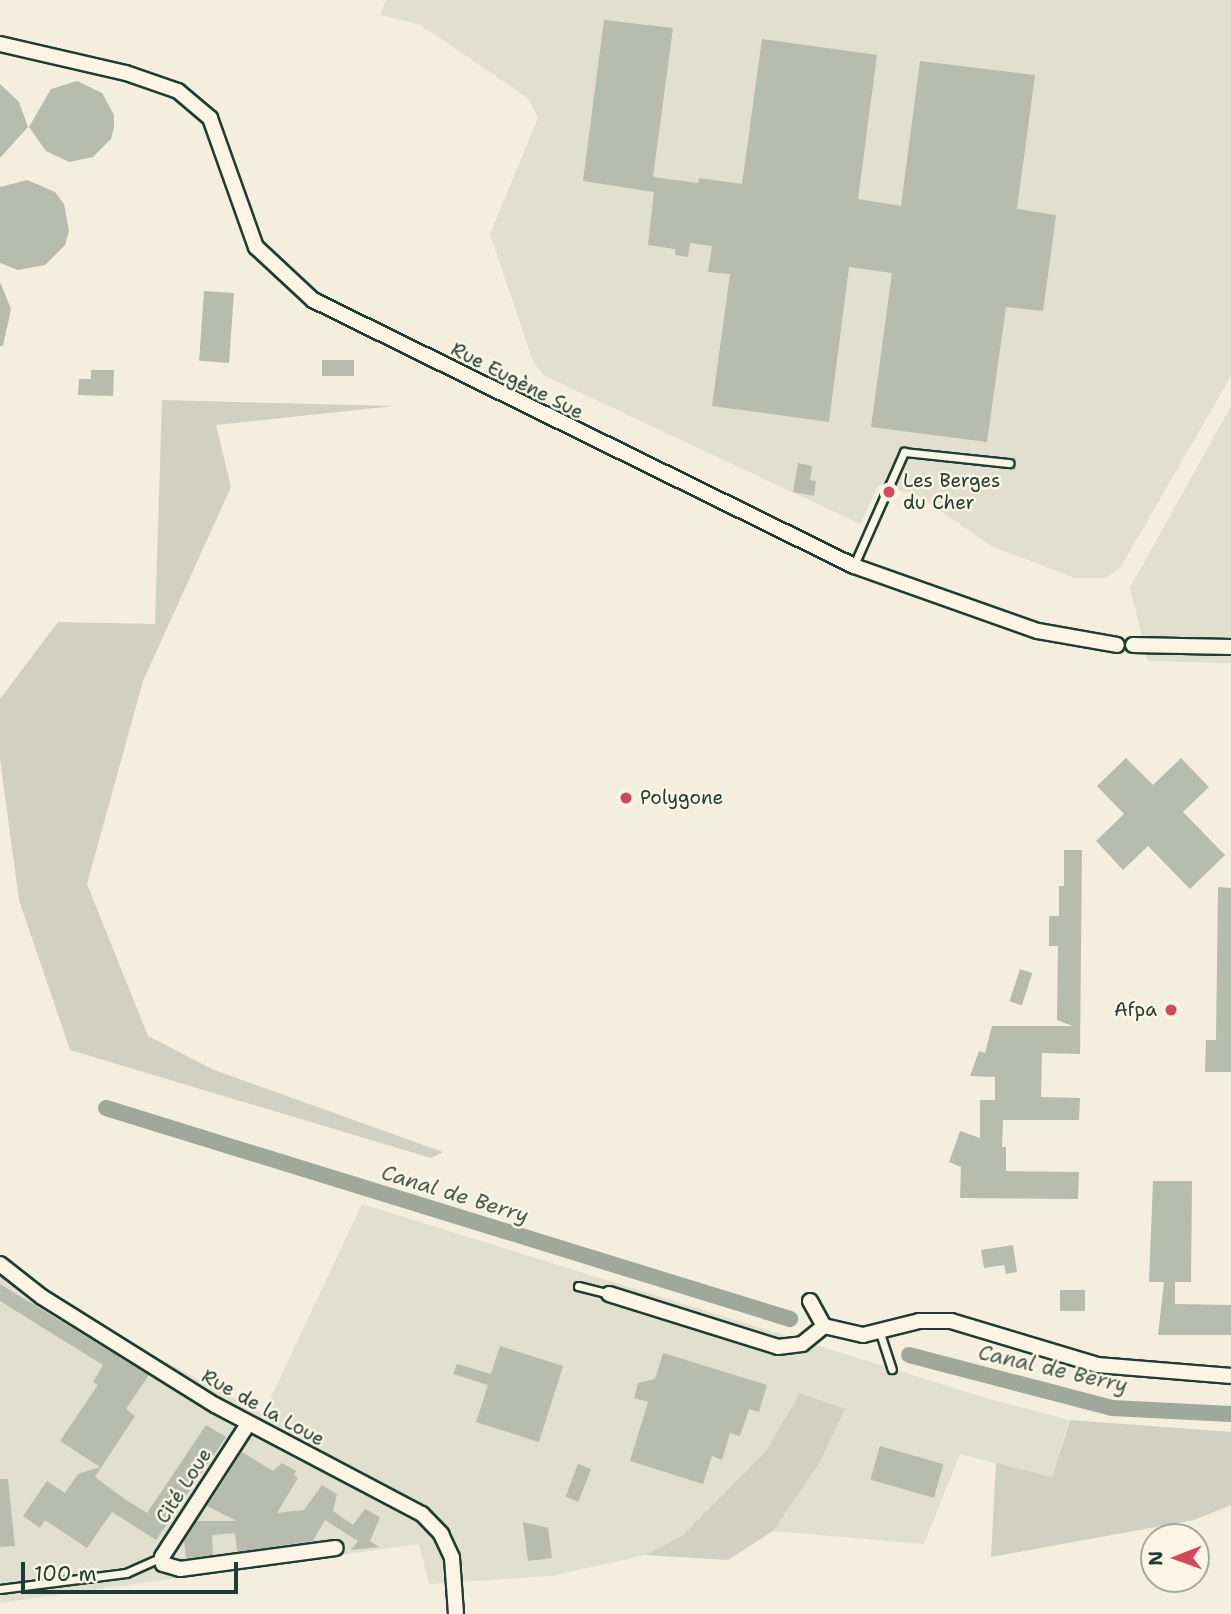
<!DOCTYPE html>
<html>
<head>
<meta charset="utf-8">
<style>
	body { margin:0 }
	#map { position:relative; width:1231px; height:1614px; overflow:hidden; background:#f3eede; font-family:"Shantell Sans",sans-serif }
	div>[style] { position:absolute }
	.built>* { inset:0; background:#e1dfd0 }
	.green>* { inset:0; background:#d0d1c2 }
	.canal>* { height:16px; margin:-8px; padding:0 8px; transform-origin:8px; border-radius:8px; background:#a0a89b }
	.building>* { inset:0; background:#b8bcae; transform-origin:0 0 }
	.roads { filter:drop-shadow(2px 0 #1f3d34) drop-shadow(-2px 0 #1f3d34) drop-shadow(0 2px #1f3d34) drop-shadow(0 -2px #1f3d34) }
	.service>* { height:7px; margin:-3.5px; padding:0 3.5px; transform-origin:3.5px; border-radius:3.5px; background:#fcf5e5 }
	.minor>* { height:14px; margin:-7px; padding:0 7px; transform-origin:7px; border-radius:7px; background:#fcf5e5 }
	.dots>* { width:19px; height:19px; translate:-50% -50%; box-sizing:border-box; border:4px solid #fcf5e5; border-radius:50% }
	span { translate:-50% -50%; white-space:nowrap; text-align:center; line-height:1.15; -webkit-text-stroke:5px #fcf5e5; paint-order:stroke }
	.street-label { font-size:19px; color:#1f3d34 }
	.poi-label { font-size:19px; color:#1f3d34 }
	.left { translate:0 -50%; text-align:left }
	.right { translate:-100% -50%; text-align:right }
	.water-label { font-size:21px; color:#465d53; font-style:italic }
	.north { position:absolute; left:1140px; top:1523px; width:70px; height:70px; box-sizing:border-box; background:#fcf5e5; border:2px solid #a4ab9e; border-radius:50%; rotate:269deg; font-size:19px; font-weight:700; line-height:28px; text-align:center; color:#1f3d34 }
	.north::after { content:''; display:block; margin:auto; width:24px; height:32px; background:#d1495b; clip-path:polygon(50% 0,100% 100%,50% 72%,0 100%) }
	.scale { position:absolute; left:21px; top:1562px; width:217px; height:32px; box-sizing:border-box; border:4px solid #1f3d34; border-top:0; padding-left:9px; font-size:21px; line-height:24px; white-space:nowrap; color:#1f3d34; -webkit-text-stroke:5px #fcf5e5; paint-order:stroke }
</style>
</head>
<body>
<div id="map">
	<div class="built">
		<div style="clip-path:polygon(386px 0,1231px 0,1231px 376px,1120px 568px,1106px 578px,1074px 578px,992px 546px,917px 495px,878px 485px,860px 524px,545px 376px,533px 362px,490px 234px,538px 118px,528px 98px,437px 36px,418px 24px,380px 15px)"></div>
		<div style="clip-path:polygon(1231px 406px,1231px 663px,1148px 661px,1130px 588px)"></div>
		<div style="clip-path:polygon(362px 1204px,986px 1398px,1069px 1420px,1052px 1478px,960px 1454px,924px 1544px,773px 1531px,820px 1462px,844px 1410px,801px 1393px,766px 1451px,683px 1535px,645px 1555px,551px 1576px,429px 1584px,419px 1544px,0 1603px,0 1273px,263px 1414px)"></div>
	</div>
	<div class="green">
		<div style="clip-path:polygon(162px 400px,394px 406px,216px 425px,231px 487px,143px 681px,87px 884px,148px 1036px,214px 1070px,443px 1152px,431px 1158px,70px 1050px,19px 900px,0 759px,0 699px,58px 622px,155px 624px)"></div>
		<div style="clip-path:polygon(800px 1393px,845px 1409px,820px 1462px,773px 1531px,728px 1560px,645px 1555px,683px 1535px,766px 1451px)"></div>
		<div style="clip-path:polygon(1070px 1420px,1231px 1432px,1231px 1505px,1194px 1520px,991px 1557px,996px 1463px,1052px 1477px)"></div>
	</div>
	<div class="canal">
		<div style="left:106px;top:1108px;width:716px;rotate:17.14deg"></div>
		<div style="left:909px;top:1355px;width:210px;rotate:14.6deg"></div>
		<div style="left:1112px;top:1408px;width:119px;rotate:2.9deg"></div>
	</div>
	<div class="building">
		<div style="clip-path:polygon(604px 20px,673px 28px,653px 177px,698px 183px,699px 178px,742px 184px,762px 39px,877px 55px,858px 199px,901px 206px,920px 61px,1035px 75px,1017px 209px,1056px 215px,1051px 253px,1043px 311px,1006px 307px,987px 442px,871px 427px,892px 273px,849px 267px,829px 422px,712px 406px,730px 274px,708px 272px,712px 246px,690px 243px,688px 257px,675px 255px,675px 249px,648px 245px,654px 192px,583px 181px)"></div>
		<div style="clip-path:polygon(77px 81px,102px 93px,114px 115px,114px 127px,111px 139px,93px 157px,69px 162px,46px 151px,29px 127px,51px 89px)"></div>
		<div style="clip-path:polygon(0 84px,19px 102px,28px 127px,0 158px)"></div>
		<div style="clip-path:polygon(27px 180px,55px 192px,64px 204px,69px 231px,65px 245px,45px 265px,18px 270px,0 263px,0 187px)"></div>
		<div style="clip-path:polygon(0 282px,11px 309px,3px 346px,0 346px)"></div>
		<div style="left:204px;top:291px;width:30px;height:70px;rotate:4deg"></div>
		<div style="left:322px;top:360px;width:32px;height:16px"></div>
		<div style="clip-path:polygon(91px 370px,114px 370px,113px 396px,78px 395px,79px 379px,91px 379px)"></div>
		<div style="clip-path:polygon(798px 463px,812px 466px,810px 480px,816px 481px,814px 496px,793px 492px)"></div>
		<div style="clip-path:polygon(1126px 758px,1153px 785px,1181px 758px,1209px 787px,1183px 812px,1225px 855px,1190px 889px,1148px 846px,1123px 870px,1096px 841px,1124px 814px,1097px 786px)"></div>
		<div style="clip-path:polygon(1064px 850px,1082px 850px,1080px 1054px,1042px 1053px,1041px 1097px,1080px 1098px,1079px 1120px,1003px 1120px,1002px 1147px,1006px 1147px,1006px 1171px,1079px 1172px,1078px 1199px,960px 1198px,961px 1167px,949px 1162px,960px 1131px,980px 1138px,980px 1100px,995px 1100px,995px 1077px,970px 1076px,979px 1051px,985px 1053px,992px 1026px,1073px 1026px,1057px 1020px,1058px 946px,1049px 946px,1049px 916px,1059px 916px,1059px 886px,1064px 886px)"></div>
		<div style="clip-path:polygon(1218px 887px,1231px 888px,1231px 1072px,1205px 1072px,1206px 1040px,1216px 1040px)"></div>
		<div style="left:1020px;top:969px;width:13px;height:34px;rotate:18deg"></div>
		<div style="clip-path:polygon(1153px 1181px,1192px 1181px,1191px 1282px,1175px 1282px,1175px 1304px,1231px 1305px,1231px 1335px,1158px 1335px,1164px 1282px,1149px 1282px)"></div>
		<div style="clip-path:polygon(1013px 1245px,1017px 1272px,1006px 1274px,1004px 1265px,984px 1268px,981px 1250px)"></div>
		<div style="clip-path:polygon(0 1284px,149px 1375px,126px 1409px,135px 1416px,95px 1477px,126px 1500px,147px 1513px,206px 1425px,226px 1437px,156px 1540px,112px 1512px,87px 1548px,45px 1520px,40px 1528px,23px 1516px,47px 1481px,65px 1493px,78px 1474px,100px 1467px,60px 1441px,98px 1385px,93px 1382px,103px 1365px,0 1301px)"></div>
		<div style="left:1060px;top:1290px;width:25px;height:21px"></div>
		<div style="clip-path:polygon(500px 1346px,563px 1366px,539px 1442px,476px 1422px,488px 1385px,453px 1374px,457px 1364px,491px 1374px)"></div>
		<div style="clip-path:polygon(663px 1353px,767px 1385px,759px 1412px,749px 1409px,740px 1436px,730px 1433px,722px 1460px,712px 1456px,703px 1484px,630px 1461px,648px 1402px,634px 1398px,638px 1383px,655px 1379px)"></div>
		<div style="left:880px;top:1446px;width:66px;height:35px;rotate:16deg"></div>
		<div style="clip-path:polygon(242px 1452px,273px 1471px,282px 1463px,296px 1471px,294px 1475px,298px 1478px,277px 1513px,304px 1510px,322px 1485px,337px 1494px,333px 1511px,353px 1525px,365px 1509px,380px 1517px,370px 1541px,379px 1547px,351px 1550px,358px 1541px,325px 1520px,313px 1541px,237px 1552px,235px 1533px,212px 1535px,213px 1555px,186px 1558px,184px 1541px,197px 1521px,237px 1521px,207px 1506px)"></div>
		<div style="left:578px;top:1464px;width:14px;height:35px;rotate:21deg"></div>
		<div style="clip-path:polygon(0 1479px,8px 1479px,15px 1546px,0 1547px)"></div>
		<div style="clip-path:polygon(523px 1522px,548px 1528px,552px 1558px,528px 1561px)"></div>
	</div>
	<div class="roads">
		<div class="service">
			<div style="left:854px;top:565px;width:124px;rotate:-66.1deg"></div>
			<div style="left:904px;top:452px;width:106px;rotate:6deg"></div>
			<div style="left:578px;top:1286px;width:32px;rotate:14deg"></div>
			<div style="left:880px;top:1333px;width:38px;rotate:72deg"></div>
			<div style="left:0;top:1589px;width:127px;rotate:-7.2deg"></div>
			<div style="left:126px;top:1573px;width:39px;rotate:-24deg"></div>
		</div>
		<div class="minor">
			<div style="left:0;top:44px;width:129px;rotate:13deg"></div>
			<div style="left:126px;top:73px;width:55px;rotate:19.1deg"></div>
			<div style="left:178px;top:91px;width:42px;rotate:40.2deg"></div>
			<div style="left:210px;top:118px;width:137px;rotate:70.4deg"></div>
			<div style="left:256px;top:247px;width:78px;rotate:42.9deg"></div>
			<div style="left:313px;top:300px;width:603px;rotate:26.18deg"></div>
			<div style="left:854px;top:566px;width:195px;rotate:19.5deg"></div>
			<div style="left:1038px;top:631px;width:80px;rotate:10deg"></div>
			<div style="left:1133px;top:645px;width:98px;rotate:1.2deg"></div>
			<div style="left:0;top:1264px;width:53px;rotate:38.2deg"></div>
			<div style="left:42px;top:1297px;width:204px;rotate:32deg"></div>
			<div style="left:215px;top:1405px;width:234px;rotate:27.8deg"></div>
			<div style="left:422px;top:1514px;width:28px;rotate:46deg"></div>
			<div style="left:441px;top:1534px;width:26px;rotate:65deg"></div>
			<div style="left:452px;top:1558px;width:56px;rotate:85.9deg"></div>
			<div style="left:609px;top:1294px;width:177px;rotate:17.4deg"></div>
			<div style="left:778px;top:1347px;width:24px;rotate:-7deg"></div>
			<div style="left:802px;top:1344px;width:28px;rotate:-39deg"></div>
			<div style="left:810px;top:1301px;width:29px;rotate:61deg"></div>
			<div style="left:824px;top:1326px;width:40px;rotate:13deg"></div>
			<div style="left:863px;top:1335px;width:58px;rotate:-14deg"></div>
			<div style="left:919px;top:1321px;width:32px"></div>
			<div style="left:951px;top:1321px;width:153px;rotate:16.7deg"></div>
			<div style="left:1098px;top:1365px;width:133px;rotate:4.7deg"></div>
			<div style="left:248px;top:1424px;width:158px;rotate:122.9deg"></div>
			<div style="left:162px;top:1557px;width:7px;rotate:82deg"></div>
			<div style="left:163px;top:1564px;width:18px;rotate:16deg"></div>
			<div style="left:180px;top:1569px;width:157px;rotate:-7.7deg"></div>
		</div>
	</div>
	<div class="dots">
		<div style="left:889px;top:492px;background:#d1495b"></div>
		<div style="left:626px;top:798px;background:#d1495b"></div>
		<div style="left:1171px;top:1010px;background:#d1495b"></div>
	</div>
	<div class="street-label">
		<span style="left:517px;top:381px;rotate:27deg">Rue Eugène Sue</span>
		<span style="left:263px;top:1408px;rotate:29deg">Rue de la Loue</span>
		<span style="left:184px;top:1486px;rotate:-57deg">Cité Loue</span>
	</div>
	<div class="poi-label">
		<span class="left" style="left:903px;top:492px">Les Berges<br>du Cher</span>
		<span class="left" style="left:640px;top:798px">Polygone</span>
		<span class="right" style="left:1157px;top:1010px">Afpa</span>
	</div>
	<div class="water-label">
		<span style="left:455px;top:1194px;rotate:17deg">Canal de Berry</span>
		<span style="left:1053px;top:1369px;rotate:13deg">Canal de Berry</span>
	</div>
	<div class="north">N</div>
	<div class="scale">100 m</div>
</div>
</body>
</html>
